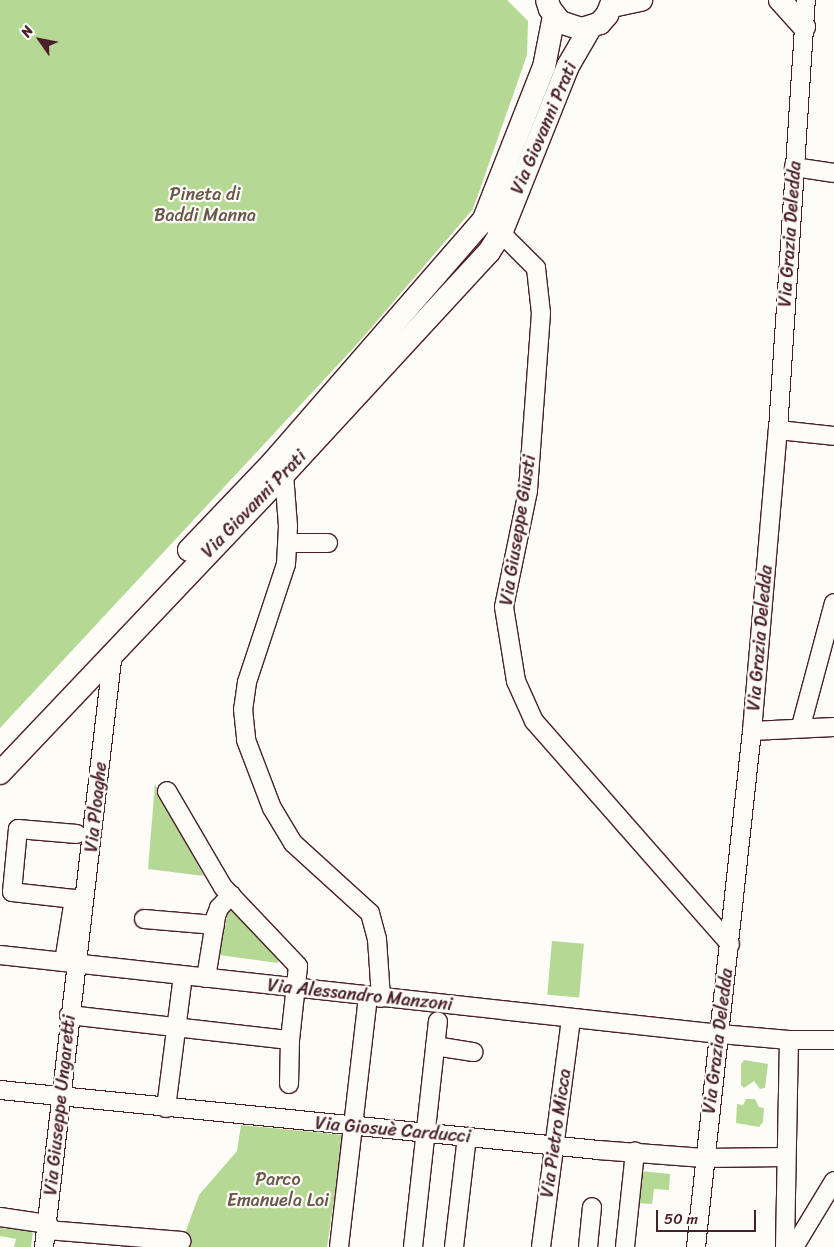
<!DOCTYPE html>
<html>
<head>
<meta charset="utf-8">
<style>
	body { margin:0 }
	#map { position:relative; width:834px; height:1247px; overflow:hidden; background:#fdfcf7; font-family:Sriracha,sans-serif }
	div>[style] { position:absolute }
	.green>* { inset:0; background:#b5d994; transform-origin:0 0 }
	.roads { filter:drop-shadow(1px 0 #4a1f2b) drop-shadow(-1px 0 #4a1f2b) drop-shadow(0 1px #4a1f2b) drop-shadow(0 -1px #4a1f2b) }
	.minor>* { height:18px; margin:-9px; padding:0 9px; transform-origin:9px; border-radius:9px; background:#fdfcf7 }
	.major>* { height:22px; margin:-11px; padding:0 11px; transform-origin:11px; border-radius:11px; background:#fdfcf7 }
	span { translate:-50% -50%; white-space:nowrap; text-align:center; line-height:1.15; -webkit-text-stroke:4.5px #fdfcf7; paint-order:stroke }
	.street-label { font-size:18px; color:#4a1f2b }
	.park-label { font-size:18px; color:#6a574a }
	.north { position:absolute; left:15px; top:15px; width:50px; height:50px; -webkit-text-stroke:4px #fdfcf7; paint-order:stroke; rotate:303deg; font-size:14px; font-weight:700; line-height:20px; text-align:center; color:#4a1f2b }
	.north::after { content:''; display:block; margin:auto; width:18px; height:22px; background:#4a1f2b; clip-path:polygon(50% 0,100% 100%,50% 72%,0 100%) }
	.scale { position:absolute; left:656px; top:1210px; width:100px; height:22px; box-sizing:border-box; border:2px solid #4a1f2b; border-top:0; padding-left:6px; font-size:15px; line-height:18px; white-space:nowrap; color:#4a1f2b; -webkit-text-stroke:4px #fdfcf7; paint-order:stroke }
</style>
</head>
<body>
<div id="map">
	<div class="green">
		<div style="clip-path:polygon(0 0,507px 0,528px 21px,527px 55px,473px 209px,359px 342px,0 728px)"></div>
		<div style="clip-path:polygon(155px 784px,204px 876px,148px 869px)"></div>
		<div style="clip-path:polygon(232px 910px,279px 957px,278px 963px,219px 955px,228px 912px)"></div>
		<div style="left:552px;top:941px;width:32px;height:54px;rotate:5deg"></div>
		<div style="clip-path:polygon(744px 1060px,768px 1064px,765px 1088px,760px 1089px,754px 1081px,744px 1088px,741px 1085px,741px 1064px)"></div>
		<div style="clip-path:polygon(746px 1099px,755px 1099px,759px 1107px,764px 1108px,763px 1122px,759px 1127px,736px 1123px,737px 1104px,743px 1105px)"></div>
		<div style="clip-path:polygon(241px 1125px,344px 1135px,327px 1247px,180px 1247px,199px 1195px,237px 1151px)"></div>
		<div style="clip-path:polygon(641px 1171px,670px 1174px,669px 1190px,654px 1189px,652px 1204px,637px 1203px)"></div>
		<div style="clip-path:polygon(0 1228px,33px 1231px,31px 1247px,14px 1247px,16px 1239px,0 1236px)"></div>
	</div>
	<div class="roads">
		<div class="minor">
			<div style="left:794px;top:167px;width:40px;rotate:8.5deg"></div>
			<div style="left:493px;top:225px;width:61px;rotate:45deg"></div>
			<div style="left:536px;top:268px;width:45px;rotate:83.7deg"></div>
			<div style="left:541px;top:313px;width:178px;rotate:94.2deg"></div>
			<div style="left:528px;top:491px;width:118px;rotate:101.7deg"></div>
			<div style="left:504px;top:607px;width:75px;rotate:80.8deg"></div>
			<div style="left:516px;top:681px;width:44px;rotate:65.8deg"></div>
			<div style="left:534px;top:721px;width:297px;rotate:48.7deg"></div>
			<div style="left:778px;top:430px;width:56px;rotate:6.1deg"></div>
			<div style="left:284px;top:474px;width:52px;rotate:85.6deg"></div>
			<div style="left:288px;top:526px;width:38px;rotate:93deg"></div>
			<div style="left:286px;top:564px;width:124px;rotate:108.3deg"></div>
			<div style="left:247px;top:682px;width:27px;rotate:98deg"></div>
			<div style="left:243px;top:709px;width:31px;rotate:84deg"></div>
			<div style="left:246px;top:740px;width:73px;rotate:69.1deg"></div>
			<div style="left:272px;top:808px;width:41px;rotate:59deg"></div>
			<div style="left:293px;top:843px;width:104px;rotate:42.3deg"></div>
			<div style="left:370px;top:913px;width:27px;rotate:75deg"></div>
			<div style="left:377px;top:939px;width:59px;rotate:86.1deg"></div>
			<div style="left:288px;top:543px;width:40px"></div>
			<div style="left:801px;top:726px;width:127px;rotate:-75deg"></div>
			<div style="left:752px;top:731px;width:82px;rotate:-2.8deg"></div>
			<div style="left:144px;top:919px;width:71px;rotate:4.8deg"></div>
			<div style="left:0;top:955px;width:724px;rotate:6.26deg"></div>
			<div style="left:720px;top:1034px;width:69px;rotate:5deg"></div>
			<div style="left:789px;top:1040px;width:45px"></div>
			<div style="left:64px;top:962px;width:64px;rotate:-81deg"></div>
			<div style="left:74px;top:899px;width:62px;rotate:-173.6deg"></div>
			<div style="left:12px;top:892px;width:63px;rotate:-84.6deg"></div>
			<div style="left:18px;top:829px;width:59px;rotate:4.8deg"></div>
			<div style="left:206px;top:978px;width:63px;rotate:-80.8deg"></div>
			<div style="left:216px;top:916px;width:9px;rotate:-69deg"></div>
			<div style="left:219px;top:908px;width:18px;rotate:-47deg"></div>
			<div style="left:69px;top:1015px;width:222px;rotate:6.5deg"></div>
			<div style="left:290px;top:1040px;width:74px;rotate:-83.8deg"></div>
			<div style="left:298px;top:966px;width:109px;rotate:-133.5deg"></div>
			<div style="left:223px;top:887px;width:111px;rotate:-120.3deg"></div>
			<div style="left:435px;top:1046px;width:39px;rotate:9deg"></div>
			<div style="left:289px;top:1084px;width:44px;rotate:-88.7deg"></div>
			<div style="left:0;top:1090px;width:601px;rotate:5.73deg"></div>
			<div style="left:598px;top:1150px;width:106px;rotate:4.3deg"></div>
			<div style="left:704px;top:1158px;width:82px;rotate:-0.7deg"></div>
			<div style="left:166px;top:1108px;width:133px;rotate:-82.7deg"></div>
			<div style="left:0;top:1217px;width:49px;rotate:8.3deg"></div>
			<div style="left:47px;top:1230px;width:135px;rotate:4.7deg"></div>
			<div style="left:44px;top:1247px;width:599px;rotate:-83.39deg"></div>
			<div style="left:339px;top:1247px;width:252px;rotate:-83.4deg"></div>
			<div style="left:413px;top:1247px;width:227px;rotate:-83.7deg"></div>
			<div style="left:454px;top:1247px;width:111px;rotate:-83.3deg"></div>
			<div style="left:541px;top:1247px;width:231px;rotate:-82.5deg"></div>
			<div style="left:588px;top:1247px;width:40px;rotate:-84.3deg"></div>
			<div style="left:625px;top:1247px;width:96px;rotate:-84deg"></div>
			<div style="left:696px;top:1247px;width:519px;rotate:-83.81deg"></div>
			<div style="left:752px;top:731px;width:302px;rotate:-85.1deg"></div>
			<div style="left:778px;top:430px;width:431px;rotate:-86.3deg"></div>
			<div style="left:785px;top:1247px;width:207px;rotate:-88.9deg"></div>
			<div style="left:794px;top:1247px;width:77px;rotate:-58.8deg"></div>
		</div>
		<div class="major">
			<div style="left:547px;top:0;width:9px;rotate:72deg"></div>
			<div style="left:550px;top:9px;width:16px;rotate:52deg"></div>
			<div style="left:560px;top:22px;width:23px;rotate:18deg"></div>
			<div style="left:582px;top:29px;width:19px;rotate:-18deg"></div>
			<div style="left:600px;top:23px;width:11px;rotate:-49deg"></div>
			<div style="left:607px;top:15px;width:16px;rotate:-68deg"></div>
			<div style="left:780px;top:0;width:36px;rotate:48deg"></div>
			<div style="left:612px;top:6px;width:30px;rotate:-12deg"></div>
			<div style="left:189px;top:550px;width:123px;rotate:-46.3deg"></div>
			<div style="left:274px;top:461px;width:320px;rotate:-49deg"></div>
			<div style="left:484px;top:219px;width:163px;rotate:-68.5deg"></div>
			<div style="left:544px;top:67px;width:52px;rotate:-78.9deg"></div>
			<div style="left:0;top:773px;width:412px;rotate:-46.5deg"></div>
			<div style="left:284px;top:474px;width:302px;rotate:-47.3deg"></div>
			<div style="left:489px;top:252px;width:25px;rotate:-58deg"></div>
			<div style="left:502px;top:231px;width:178px;rotate:-68.2deg"></div>
			<div style="left:568px;top:66px;width:44px;rotate:-59.9deg"></div>
		</div>
	</div>
	<div class="street-label">
		<span style="left:544px;top:128px;rotate:-67deg">Via Giovanni Prati</span>
		<span style="left:790px;top:234px;rotate:-86deg">Via Grazia Deledda</span>
		<span style="left:254px;top:504px;rotate:-46deg">Via Giovanni Prati</span>
		<span style="left:518px;top:530px;rotate:-81deg">Via Giuseppe Giusti</span>
		<span style="left:760px;top:638px;rotate:-85deg">Via Grazia Deledda</span>
		<span style="left:96px;top:807px;rotate:-84deg">Via Ploaghe</span>
		<span style="left:360px;top:995px;rotate:6deg">Via Alessandro Manzoni</span>
		<span style="left:718px;top:1041px;rotate:-83deg">Via Grazia Deledda</span>
		<span style="left:60px;top:1105px;rotate:-84deg">Via Giuseppe Ungaretti</span>
		<span style="left:393px;top:1130px;rotate:5deg">Via Giosuè Carducci</span>
		<span style="left:556px;top:1133px;rotate:-82deg">Via Pietro Micca</span>
	</div>
	<div class="park-label">
		<span style="left:205px;top:205px">Pineta di<br>Baddi Manna</span>
		<span style="left:278px;top:1190px">Parco<br>Emanuela Loi</span>
	</div>
	<div class="north">N</div>
	<div class="scale">50 m</div>
</div>
</body>
</html>
